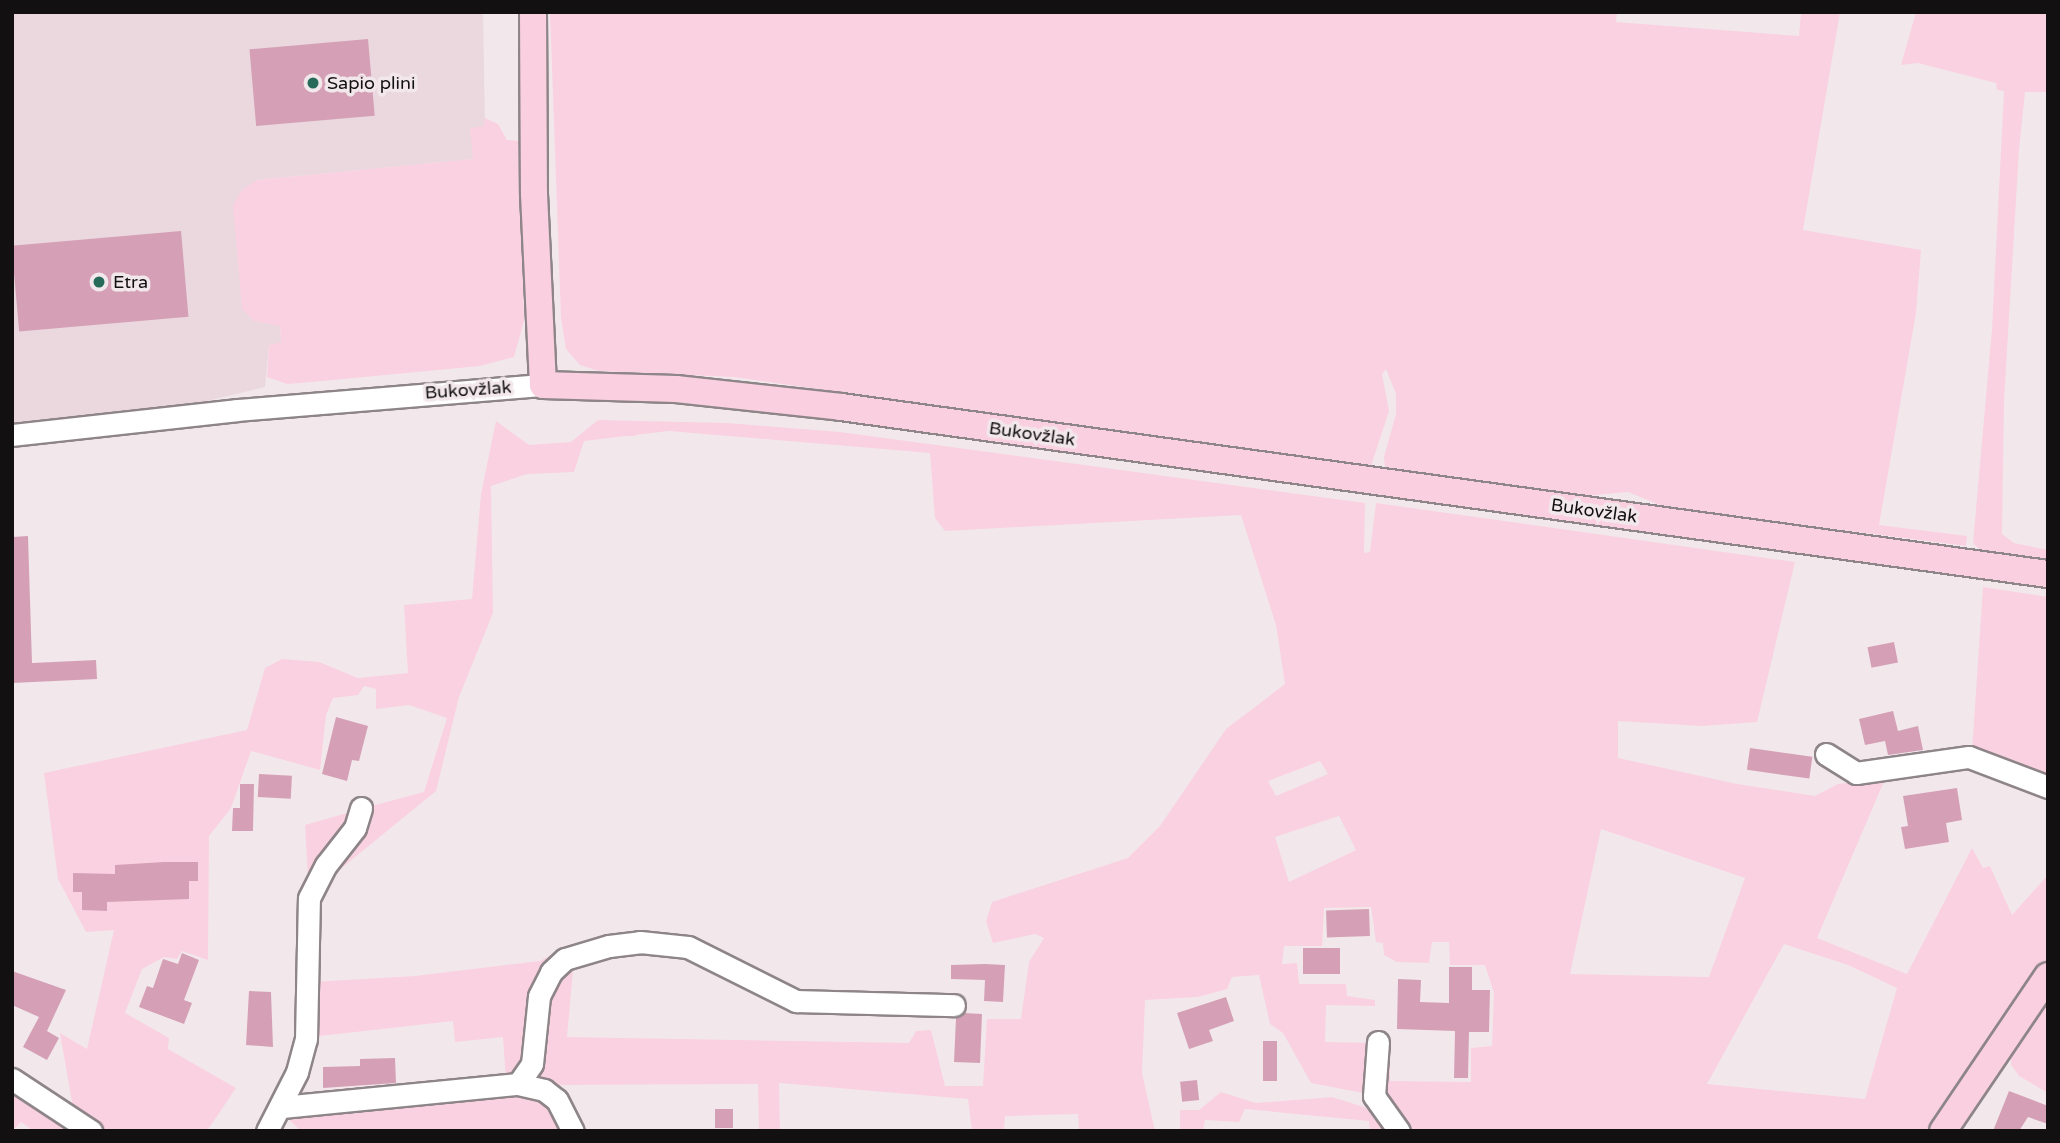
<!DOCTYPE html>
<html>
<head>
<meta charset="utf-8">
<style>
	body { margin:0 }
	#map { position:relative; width:2060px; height:1143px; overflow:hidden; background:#f2e8ec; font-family:"Varela Round",sans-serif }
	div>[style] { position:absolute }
	.built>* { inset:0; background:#ead8de }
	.green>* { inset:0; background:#fad1e0 }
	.building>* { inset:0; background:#d5a0b5; transform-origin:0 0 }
	.roads { filter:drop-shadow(2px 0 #8e8588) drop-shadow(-2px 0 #8e8588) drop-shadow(0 2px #8e8588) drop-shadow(0 -2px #8e8588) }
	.minor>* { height:21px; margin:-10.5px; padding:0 10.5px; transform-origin:10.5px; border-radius:10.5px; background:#fff }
	.major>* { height:26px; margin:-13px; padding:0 13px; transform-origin:13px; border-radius:13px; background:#fad0e0 }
	.dots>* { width:19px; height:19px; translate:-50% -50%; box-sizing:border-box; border:4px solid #f2e8ec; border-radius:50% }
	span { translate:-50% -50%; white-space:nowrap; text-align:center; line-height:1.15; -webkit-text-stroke:7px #f2e8ec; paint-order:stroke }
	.poi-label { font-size:18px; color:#131011 }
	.left { translate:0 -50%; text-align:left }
	.street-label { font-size:18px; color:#131011 }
	.frame { position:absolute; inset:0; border:14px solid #131011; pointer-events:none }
</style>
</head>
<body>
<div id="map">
	<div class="built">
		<div style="clip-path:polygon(12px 12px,483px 12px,485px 126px,474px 159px,256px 180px,272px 324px,280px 325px,281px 343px,269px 345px,265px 387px,194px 404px,12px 424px)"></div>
	</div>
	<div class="green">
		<div style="clip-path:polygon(550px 12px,1617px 12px,1616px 22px,1799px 36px,1801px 12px,1840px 12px,1803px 230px,1921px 250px,1916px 313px,1879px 525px,1967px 536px,1966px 546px,1665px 507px,1628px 492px,1584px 496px,1385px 469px,1384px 457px,1396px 414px,1396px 394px,1386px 369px,1382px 374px,1389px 411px,1371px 466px,1365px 468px,734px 377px,599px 371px,580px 365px,566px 349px,561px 318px)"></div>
		<div style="clip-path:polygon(1916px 12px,2048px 12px,2048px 92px,2025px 92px,2019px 150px,2004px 401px,2002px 534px,2014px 543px,2048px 550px,2048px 564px,1983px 553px,1973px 543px,1992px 329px,2004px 91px,1997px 90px,1996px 83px,1918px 63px,1901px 65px)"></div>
		<div style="clip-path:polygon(485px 118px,498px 124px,507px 140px,519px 141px,524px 321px,514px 357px,480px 366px,312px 382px,287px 384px,267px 377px,269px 345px,281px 342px,280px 326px,254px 321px,242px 309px,233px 206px,240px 192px,256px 180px,473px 159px,470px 128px,484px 126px)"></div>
		<div style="clip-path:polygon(evenodd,598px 420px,727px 423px,840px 432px,1365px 503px,1364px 553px,1370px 552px,1376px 503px,1795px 562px,1757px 722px,1702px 726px,1618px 721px,1618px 758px,1737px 784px,1815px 796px,1838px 784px,1885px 779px,1817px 938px,1907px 974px,1972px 848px,1983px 868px,1990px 866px,2012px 915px,2048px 875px,2048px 960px,1933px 1131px,1408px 1131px,1380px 1102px,1383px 1040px,1390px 1041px,1390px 1081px,1471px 1082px,1471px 1048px,1492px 1046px,1494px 993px,1485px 965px,1450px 965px,1449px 942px,1432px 942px,1429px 963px,1397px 962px,1384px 955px,1383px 943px,1376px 942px,1371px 907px,1324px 908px,1322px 946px,1284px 946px,1282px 964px,1297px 963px,1299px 984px,1346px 984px,1347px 996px,1375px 1000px,1375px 1006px,1326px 1005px,1325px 1042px,1373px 1043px,1369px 1089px,1363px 1093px,1311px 1083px,1283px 1033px,1270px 1024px,1259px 975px,1232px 977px,1227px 989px,1198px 997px,1145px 1000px,1142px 1073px,1155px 1131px,1079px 1131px,1078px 1114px,1005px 1116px,1004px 1131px,972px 1131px,968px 1099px,779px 1083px,780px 1131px,759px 1131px,758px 1084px,543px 1085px,530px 1079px,541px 998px,574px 959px,567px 1037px,909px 1043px,916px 1031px,931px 1030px,945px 1086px,983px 1086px,987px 1019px,1021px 1019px,1029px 962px,1044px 938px,1035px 934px,993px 943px,986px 921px,992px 902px,1128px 858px,1160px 826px,1226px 729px,1285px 684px,1276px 625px,1241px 515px,945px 531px,935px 518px,930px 453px,669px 431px,584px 441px,574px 472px,527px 474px,491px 486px,493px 613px,459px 697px,436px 791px,327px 880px,368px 807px,424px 792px,447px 718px,409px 705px,376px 709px,376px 689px,364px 686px,358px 695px,333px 698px,326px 715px,320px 770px,251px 751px,231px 808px,209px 836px,208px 960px,182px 951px,177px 959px,164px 957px,142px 969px,125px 1013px,169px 1038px,168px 1049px,236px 1088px,207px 1131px,108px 1131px,73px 1108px,60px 1033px,87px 1049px,114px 930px,86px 932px,58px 879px,44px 773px,247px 730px,265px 668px,282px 659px,319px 662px,358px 678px,408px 673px,404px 605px,472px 599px,481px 494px,496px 421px,529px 445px,571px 442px,598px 420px,1320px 761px,1328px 774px,1276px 796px,1268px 781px,1320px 761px,598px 420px,1339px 816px,1356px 850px,1289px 882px,1275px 837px,1339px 816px,598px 420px,1601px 829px,1745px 878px,1709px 977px,1570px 974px,1601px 829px,598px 420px,1784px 944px,1848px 965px,1897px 988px,1865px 1099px,1707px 1084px,1784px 944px)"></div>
		<div style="clip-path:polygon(1983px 587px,2048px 597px,2048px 783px,1972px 751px)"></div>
		<div style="clip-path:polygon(354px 811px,311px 876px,308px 876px,305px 825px)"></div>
		<div style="clip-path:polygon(551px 955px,554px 962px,529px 1063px,506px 1080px,503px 1037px,455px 1042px,453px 1021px,311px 1037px,311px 982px,415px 976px,540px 961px)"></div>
		<div style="clip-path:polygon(2048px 996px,2048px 1093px,2019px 1076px,2011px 1065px,2011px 1055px)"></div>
		<div style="clip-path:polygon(513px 1089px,542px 1095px,569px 1131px,301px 1131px,288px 1119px,291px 1114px)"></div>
		<div style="clip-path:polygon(12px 1091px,70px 1129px,69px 1131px,34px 1131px,21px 1122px,12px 1131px)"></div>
		<div style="clip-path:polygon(1221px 1092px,1256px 1103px,1332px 1097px,1364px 1107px,1393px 1131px,1370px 1131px,1369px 1121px,1245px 1109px,1239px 1122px,1205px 1120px,1203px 1131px,1180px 1131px,1180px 1110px,1199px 1110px)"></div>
	</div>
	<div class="building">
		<div style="left:368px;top:39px;width:77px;height:119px;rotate:85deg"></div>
		<div style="left:181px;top:231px;width:86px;height:170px;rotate:85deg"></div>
		<div style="clip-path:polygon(28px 536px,32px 663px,96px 660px,97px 679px,12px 683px,12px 537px)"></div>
		<div style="left:1894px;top:642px;width:21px;height:27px;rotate:79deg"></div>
		<div style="clip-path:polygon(1893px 711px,1898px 731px,1918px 726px,1923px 750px,1888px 755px,1885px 741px,1865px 745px,1859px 719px)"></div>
		<div style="clip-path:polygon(336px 717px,368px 726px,359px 761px,352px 760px,347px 781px,322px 774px)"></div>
		<div style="left:1750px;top:748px;width:63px;height:22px;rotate:8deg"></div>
		<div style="left:259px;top:774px;width:33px;height:23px;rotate:3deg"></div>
		<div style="clip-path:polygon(240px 784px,254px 784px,253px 831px,232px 831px,233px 808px,240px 808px)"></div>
		<div style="clip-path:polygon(1957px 788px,1962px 820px,1946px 823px,1949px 842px,1905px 849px,1901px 827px,1908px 826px,1903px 796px)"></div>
		<div style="clip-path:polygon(164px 862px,198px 862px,198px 881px,189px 881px,189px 899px,107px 902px,107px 911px,82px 910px,82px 892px,73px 892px,73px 873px,115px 874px,115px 865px)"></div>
		<div style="left:1369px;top:909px;width:27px;height:43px;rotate:88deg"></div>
		<div style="left:1340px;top:948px;width:26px;height:37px;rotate:90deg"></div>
		<div style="clip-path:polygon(182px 953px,199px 960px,184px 1000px,192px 1003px,184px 1024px,139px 1007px,147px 986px,153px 988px,163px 959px,178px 964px)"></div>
		<div style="clip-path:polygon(985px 964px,1005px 965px,1003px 1002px,984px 1001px,985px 980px,951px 979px,951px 965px)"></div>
		<div style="clip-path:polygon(1449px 967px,1472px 967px,1472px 990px,1490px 990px,1489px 1032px,1469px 1032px,1468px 1078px,1454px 1078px,1455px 1031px,1397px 1029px,1398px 979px,1421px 980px,1420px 1002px,1449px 1003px)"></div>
		<div style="clip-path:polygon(12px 971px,66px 990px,47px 1031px,59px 1038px,47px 1060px,23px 1047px,39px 1017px,12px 1005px)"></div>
		<div style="clip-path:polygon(249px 991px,271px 992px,273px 1047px,246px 1045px)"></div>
		<div style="clip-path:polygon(1226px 997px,1234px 1021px,1209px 1030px,1213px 1041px,1189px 1049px,1177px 1013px)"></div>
		<div style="clip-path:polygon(964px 1013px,982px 1014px,980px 1063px,954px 1062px,956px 1018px)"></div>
		<div style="left:1263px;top:1041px;width:14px;height:40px"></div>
		<div style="clip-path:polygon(395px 1058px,396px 1083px,323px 1088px,323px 1067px,360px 1066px,360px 1059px)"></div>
		<div style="left:1197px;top:1080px;width:20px;height:17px;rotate:84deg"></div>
		<div style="clip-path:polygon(2009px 1091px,2048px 1106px,2048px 1124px,2028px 1117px,2019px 1131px,1993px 1131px)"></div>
		<div style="left:715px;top:1109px;width:18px;height:19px"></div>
	</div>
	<div class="roads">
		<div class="minor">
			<div style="left:12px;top:435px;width:226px;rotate:-6.3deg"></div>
			<div style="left:237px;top:410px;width:307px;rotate:-4.7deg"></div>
			<div style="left:1826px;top:754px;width:36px;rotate:32deg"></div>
			<div style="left:1856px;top:773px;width:114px;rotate:-8.1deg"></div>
			<div style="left:1969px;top:757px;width:85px;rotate:20.8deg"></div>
			<div style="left:1378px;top:1042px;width:54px;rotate:94.2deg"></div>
			<div style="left:1374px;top:1096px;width:43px;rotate:54.5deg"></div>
			<div style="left:12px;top:1079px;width:95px;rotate:33.4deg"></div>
			<div style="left:518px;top:1084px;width:24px;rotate:-55deg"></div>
			<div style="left:532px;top:1064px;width:68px;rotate:-84.1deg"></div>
			<div style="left:539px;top:996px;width:27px;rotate:-63deg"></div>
			<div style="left:551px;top:972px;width:19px;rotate:-43deg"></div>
			<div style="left:565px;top:959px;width:46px;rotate:-16.5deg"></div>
			<div style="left:609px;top:946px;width:31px;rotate:-7deg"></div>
			<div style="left:640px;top:942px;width:48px;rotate:5.9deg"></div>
			<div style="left:688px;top:947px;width:121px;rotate:26.6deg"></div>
			<div style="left:796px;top:1001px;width:158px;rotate:1.5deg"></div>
			<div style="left:282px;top:1107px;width:237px;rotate:-5.6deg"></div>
			<div style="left:518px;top:1084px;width:27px;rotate:13deg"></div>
			<div style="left:544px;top:1090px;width:16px;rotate:38deg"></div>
			<div style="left:557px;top:1100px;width:35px;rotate:63deg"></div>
			<div style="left:267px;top:1131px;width:66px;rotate:-63deg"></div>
			<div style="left:297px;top:1072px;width:34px;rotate:-75deg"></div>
			<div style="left:306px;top:1039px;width:141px;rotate:-88.8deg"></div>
			<div style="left:309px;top:898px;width:37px;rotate:-63deg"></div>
			<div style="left:326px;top:865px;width:47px;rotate:-51.9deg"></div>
			<div style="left:355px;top:828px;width:21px;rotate:-73deg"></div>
		</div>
		<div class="major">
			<div style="left:533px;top:12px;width:182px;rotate:89.7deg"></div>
			<div style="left:534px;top:194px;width:191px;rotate:87.3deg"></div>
			<div style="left:543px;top:385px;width:133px;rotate:1.7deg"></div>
			<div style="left:676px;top:389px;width:166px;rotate:6.2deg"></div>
			<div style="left:841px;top:407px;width:1218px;rotate:7.88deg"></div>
			<div style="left:1943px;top:1131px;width:187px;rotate:-55.9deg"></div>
		</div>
	</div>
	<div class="dots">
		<div style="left:313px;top:83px;background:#286a59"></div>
		<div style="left:99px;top:282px;background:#286a59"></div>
	</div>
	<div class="poi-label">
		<span class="left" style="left:327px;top:83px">Sapio plini</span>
		<span class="left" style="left:113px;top:282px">Etra</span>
	</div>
	<div class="street-label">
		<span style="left:468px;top:390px;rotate:-4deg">Bukovžlak</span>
		<span style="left:1032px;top:434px;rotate:8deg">Bukovžlak</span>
		<span style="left:1594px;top:511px;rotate:8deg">Bukovžlak</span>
	</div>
	<div class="frame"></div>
</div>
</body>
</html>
